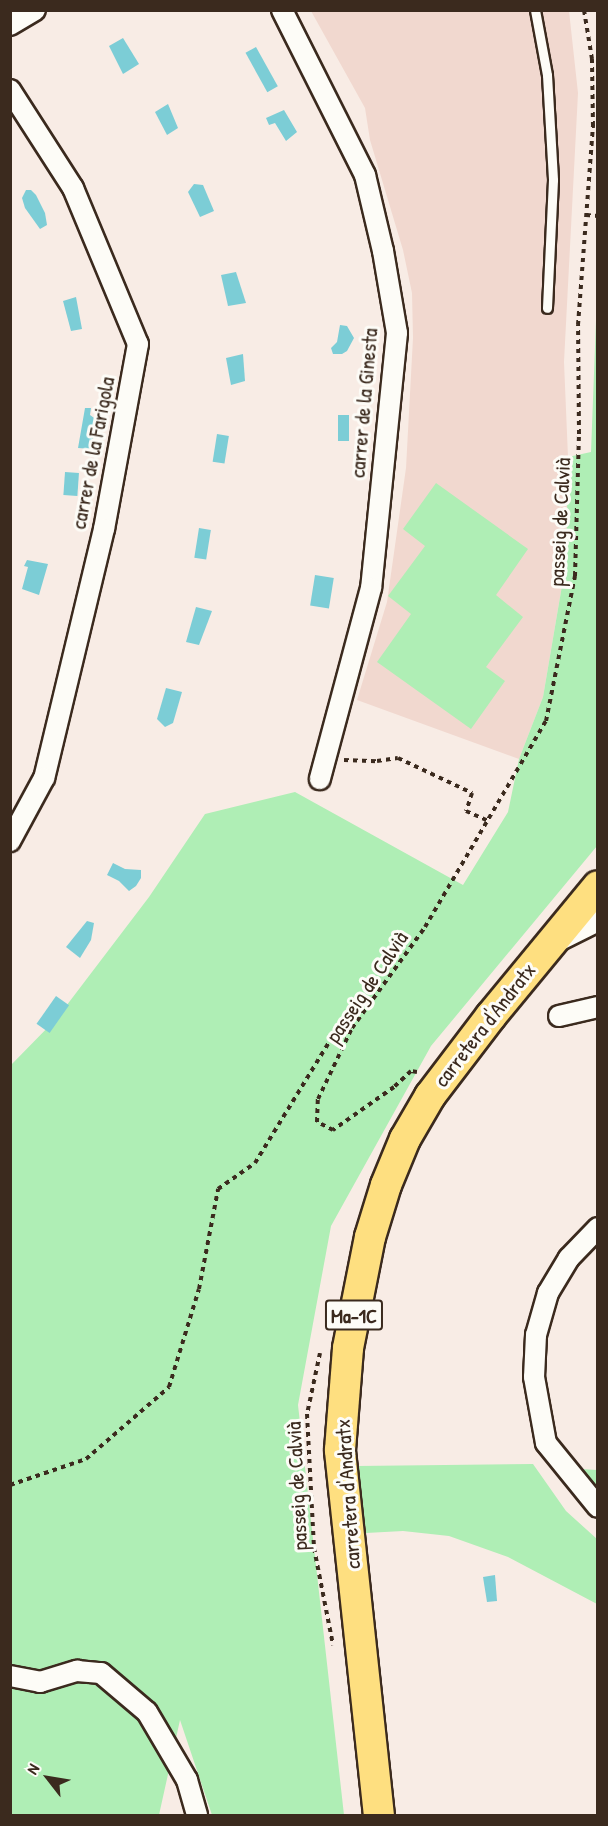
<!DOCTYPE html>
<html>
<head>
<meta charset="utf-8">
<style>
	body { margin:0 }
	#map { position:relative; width:608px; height:1826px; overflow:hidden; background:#f8ece5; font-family:"Patrick Hand",sans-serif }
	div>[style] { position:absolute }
	.built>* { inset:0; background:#f1d8cf }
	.green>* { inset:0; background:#afeeb5 }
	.water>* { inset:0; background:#7ccdd6; transform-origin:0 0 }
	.path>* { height:4px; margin-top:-2px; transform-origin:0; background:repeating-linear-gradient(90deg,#3b2a1e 0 4.5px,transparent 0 9px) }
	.roads { filter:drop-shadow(2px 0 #3b2a1e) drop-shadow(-2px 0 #3b2a1e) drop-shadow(0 2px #3b2a1e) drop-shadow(0 -2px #3b2a1e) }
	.service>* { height:9px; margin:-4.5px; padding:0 4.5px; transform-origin:4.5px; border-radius:4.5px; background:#fdfcf7 }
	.minor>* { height:20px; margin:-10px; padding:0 10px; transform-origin:10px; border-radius:10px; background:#fdfcf7 }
	.primary>* { height:30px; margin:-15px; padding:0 15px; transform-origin:15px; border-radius:15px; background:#fedf80 }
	span { translate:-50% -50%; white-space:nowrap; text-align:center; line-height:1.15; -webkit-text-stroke:6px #fdfcf7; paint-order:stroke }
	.shield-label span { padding:2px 4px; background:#fdfcf7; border:2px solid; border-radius:4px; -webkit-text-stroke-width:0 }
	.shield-label { font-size:20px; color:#3b2a1e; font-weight:700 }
	.street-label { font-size:21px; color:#3b2a1e }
	.frame { position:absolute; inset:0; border:12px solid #3b2a1e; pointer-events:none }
	.north { position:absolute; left:18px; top:1748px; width:60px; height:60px; -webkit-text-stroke:4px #fdfcf7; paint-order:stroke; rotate:301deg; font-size:16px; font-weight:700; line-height:24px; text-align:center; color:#3b2a1e }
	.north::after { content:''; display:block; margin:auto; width:21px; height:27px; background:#3b2a1e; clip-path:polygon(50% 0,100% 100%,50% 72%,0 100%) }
</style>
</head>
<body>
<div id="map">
	<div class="built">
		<div style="clip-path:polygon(311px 11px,569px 11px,578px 93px,564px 362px,568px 457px,566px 562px,543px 697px,519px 759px,357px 700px,387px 602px,406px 468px,413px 338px,412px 293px,403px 250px,370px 140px,365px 108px)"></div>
	</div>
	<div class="green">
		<div style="clip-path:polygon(597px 294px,597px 846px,431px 1046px,331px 1226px,298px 1405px,344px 1815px,212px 1815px,180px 1720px,159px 1815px,11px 1816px,11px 1065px,57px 1018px,149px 897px,205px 814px,295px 792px,463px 885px,508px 812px,519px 759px,543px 697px,566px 562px,568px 457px,591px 452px)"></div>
		<div style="clip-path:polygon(436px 483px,528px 549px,496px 595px,523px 617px,486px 667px,505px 681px,471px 729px,377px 662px,411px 614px,388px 596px,425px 546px,403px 529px)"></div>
		<div style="clip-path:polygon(533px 1464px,566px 1511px,597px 1539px,597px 1604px,508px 1557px,449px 1536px,403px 1531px,366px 1533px,357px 1466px)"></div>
		<div style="clip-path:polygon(581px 1469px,597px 1470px,597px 1487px)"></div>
	</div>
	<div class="water">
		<div style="clip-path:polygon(123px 38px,139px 64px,123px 74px,109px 46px)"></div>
		<div style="left:256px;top:47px;width:45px;height:12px;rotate:61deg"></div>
		<div style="clip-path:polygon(168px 104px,178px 128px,167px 135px,155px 112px)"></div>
		<div style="clip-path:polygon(284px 110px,297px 132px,286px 141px,275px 123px,269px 125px,266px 118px)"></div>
		<div style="clip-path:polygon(194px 184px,203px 185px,214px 211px,200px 217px,188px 192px)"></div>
		<div style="clip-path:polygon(26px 190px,31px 190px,36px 195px,45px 213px,47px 225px,40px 229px,25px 208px,22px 198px)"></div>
		<div style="clip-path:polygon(236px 272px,246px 303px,228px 306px,221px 275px)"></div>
		<div style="clip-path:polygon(76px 297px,82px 329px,71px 331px,63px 301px)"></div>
		<div style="clip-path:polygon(340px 325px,347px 326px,354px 338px,347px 351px,342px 354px,333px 354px,331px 348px,337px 342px)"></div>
		<div style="clip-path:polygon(243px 354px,245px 381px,231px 385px,226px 358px)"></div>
		<div style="clip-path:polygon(85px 408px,91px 408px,90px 415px,97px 420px,91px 449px,78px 448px)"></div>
		<div style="left:338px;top:415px;width:11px;height:26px"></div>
		<div style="left:217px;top:434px;width:12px;height:28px;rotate:9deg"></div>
		<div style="left:65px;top:472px;width:14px;height:23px;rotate:4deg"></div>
		<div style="left:199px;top:528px;width:12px;height:30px;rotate:9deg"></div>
		<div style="clip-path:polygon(27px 560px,48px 564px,39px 595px,22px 589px,28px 567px,24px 566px)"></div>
		<div style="left:315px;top:575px;width:19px;height:31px;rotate:9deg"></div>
		<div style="clip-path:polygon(196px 607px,212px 611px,199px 645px,186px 642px)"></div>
		<div style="clip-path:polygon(166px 688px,182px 692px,173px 723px,165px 727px,157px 719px)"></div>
		<div style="clip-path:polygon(113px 863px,125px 869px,141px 870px,141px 878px,136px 886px,129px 891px,119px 881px,107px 875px)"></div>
		<div style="clip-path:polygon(87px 921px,94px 923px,91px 940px,80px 958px,66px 947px)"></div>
		<div style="left:56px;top:996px;width:16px;height:34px;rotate:35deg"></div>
		<div style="clip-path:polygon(495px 1575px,497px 1601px,487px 1602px,483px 1577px)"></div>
	</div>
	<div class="path">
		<div style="left:586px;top:215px;width:12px;rotate:5deg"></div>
		<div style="left:344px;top:760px;width:33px;rotate:2deg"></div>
		<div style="left:377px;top:761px;width:21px;rotate:-8deg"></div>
		<div style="left:398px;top:758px;width:82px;rotate:25.3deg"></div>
		<div style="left:472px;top:793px;width:19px;rotate:108deg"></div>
		<div style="left:466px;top:811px;width:24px;rotate:24deg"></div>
		<div style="left:417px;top:1072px;width:6px;rotate:-171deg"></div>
		<div style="left:411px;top:1071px;width:23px;rotate:137deg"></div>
		<div style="left:394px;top:1087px;width:75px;rotate:144.8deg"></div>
		<div style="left:333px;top:1130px;width:18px;rotate:-153deg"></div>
		<div style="left:317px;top:1122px;width:23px;rotate:-88deg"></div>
		<div style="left:318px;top:1099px;width:79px;rotate:-64.4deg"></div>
		<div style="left:352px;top:1028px;width:125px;rotate:-54.1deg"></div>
		<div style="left:425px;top:927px;width:239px;rotate:-59.6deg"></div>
		<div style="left:546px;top:721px;width:148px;rotate:-78.7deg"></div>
		<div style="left:575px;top:576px;width:142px;rotate:-88.4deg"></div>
		<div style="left:579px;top:434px;width:109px;rotate:-90.5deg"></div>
		<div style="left:578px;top:325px;width:200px;rotate:-85.7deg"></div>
		<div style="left:593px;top:126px;width:67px;rotate:-90.9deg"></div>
		<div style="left:592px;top:59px;width:50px;rotate:-99.3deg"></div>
		<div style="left:320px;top:1353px;width:62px;rotate:102deg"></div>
		<div style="left:307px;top:1414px;width:134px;rotate:87deg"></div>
		<div style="left:314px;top:1548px;width:99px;rotate:78.9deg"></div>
		<div style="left:10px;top:1485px;width:80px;rotate:-18.9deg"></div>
		<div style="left:86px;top:1459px;width:110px;rotate:-40.9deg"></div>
		<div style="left:169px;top:1387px;width:102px;rotate:-73deg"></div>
		<div style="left:199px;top:1289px;width:102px;rotate:-79.2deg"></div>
		<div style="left:218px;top:1189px;width:45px;rotate:-35.1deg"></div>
		<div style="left:255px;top:1163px;width:167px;rotate:-58.5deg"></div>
		<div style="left:342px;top:1021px;width:12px;rotate:35deg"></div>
	</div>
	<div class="roads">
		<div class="service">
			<div style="left:535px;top:10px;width:66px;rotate:79.5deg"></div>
			<div style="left:547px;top:75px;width:105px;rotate:86.7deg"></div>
			<div style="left:553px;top:180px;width:128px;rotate:92.7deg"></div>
		</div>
		<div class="minor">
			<div style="left:282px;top:10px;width:185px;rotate:63.3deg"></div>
			<div style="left:365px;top:175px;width:78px;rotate:76.7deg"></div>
			<div style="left:383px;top:251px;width:83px;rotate:80.3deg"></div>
			<div style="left:397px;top:333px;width:256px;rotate:95.8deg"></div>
			<div style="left:371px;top:588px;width:198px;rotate:105deg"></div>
			<div style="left:10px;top:25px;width:29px;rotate:-31deg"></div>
			<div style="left:10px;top:90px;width:117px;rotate:57.3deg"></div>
			<div style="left:73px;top:188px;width:169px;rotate:67.4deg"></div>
			<div style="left:138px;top:344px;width:188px;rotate:100.4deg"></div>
			<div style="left:104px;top:529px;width:256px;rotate:103.5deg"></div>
			<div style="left:44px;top:778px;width:72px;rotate:118.4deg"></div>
			<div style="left:560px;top:940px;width:42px;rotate:-26.6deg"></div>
			<div style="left:559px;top:1016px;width:40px;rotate:-13deg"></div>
			<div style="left:598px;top:1228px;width:42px;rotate:134deg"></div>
			<div style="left:569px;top:1258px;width:41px;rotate:121deg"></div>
			<div style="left:548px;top:1293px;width:44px;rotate:105.9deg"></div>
			<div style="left:536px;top:1335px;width:42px;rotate:92.7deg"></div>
			<div style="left:534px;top:1377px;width:67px;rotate:79.7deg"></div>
			<div style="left:546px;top:1443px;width:82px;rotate:50.9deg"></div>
			<div style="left:10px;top:1676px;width:31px;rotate:11deg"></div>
			<div style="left:40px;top:1682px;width:39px;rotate:-17deg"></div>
			<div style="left:77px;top:1671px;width:24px;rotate:5deg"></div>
			<div style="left:101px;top:1673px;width:60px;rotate:40.3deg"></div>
			<div style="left:147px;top:1712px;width:79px;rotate:59.5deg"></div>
			<div style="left:187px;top:1780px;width:37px;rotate:74deg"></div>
		</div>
		<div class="primary">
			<div style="left:379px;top:1816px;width:368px;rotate:-96.1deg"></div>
			<div style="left:340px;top:1450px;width:102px;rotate:-85.5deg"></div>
			<div style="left:348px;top:1348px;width:113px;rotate:-78.8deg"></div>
			<div style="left:370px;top:1237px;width:54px;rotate:-72.9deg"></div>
			<div style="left:386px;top:1185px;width:50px;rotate:-67.6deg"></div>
			<div style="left:405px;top:1139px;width:50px;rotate:-59.8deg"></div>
			<div style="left:430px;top:1096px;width:101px;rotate:-52.7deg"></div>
			<div style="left:491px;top:1016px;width:168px;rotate:-50.5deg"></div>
		</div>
	</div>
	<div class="shield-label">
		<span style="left:354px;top:1315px">Ma-1C</span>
	</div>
	<div class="street-label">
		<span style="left:364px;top:403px;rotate:-85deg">carrer de la Ginesta</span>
		<span style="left:93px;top:453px;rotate:-79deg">carrer de la Farigola</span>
		<span style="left:560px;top:522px;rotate:-87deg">passeig de Calvià</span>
		<span style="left:367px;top:987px;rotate:-56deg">passeig de Calvià</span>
		<span style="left:485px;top:1025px;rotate:-52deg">carretera d'Andratx</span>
		<span style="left:297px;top:1486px;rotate:-93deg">passeig de Calvià</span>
		<span style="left:348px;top:1494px;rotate:-94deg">carretera d'Andratx</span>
	</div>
	<div class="frame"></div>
	<div class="north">N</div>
</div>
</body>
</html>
